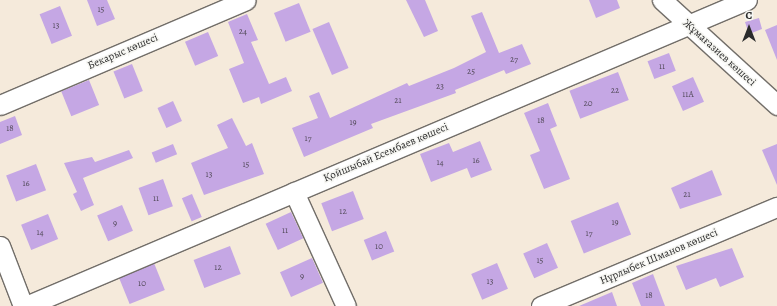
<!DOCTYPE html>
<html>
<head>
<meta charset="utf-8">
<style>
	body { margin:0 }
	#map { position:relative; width:777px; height:306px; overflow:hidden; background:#f5eadb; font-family:Alegreya,serif }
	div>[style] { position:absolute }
	.building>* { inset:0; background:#c5a7e4; transform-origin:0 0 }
	.roads { filter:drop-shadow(1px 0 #726e69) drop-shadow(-1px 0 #726e69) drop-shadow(0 1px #726e69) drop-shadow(0 -1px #726e69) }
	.minor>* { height:19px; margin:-9.5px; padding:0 9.5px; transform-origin:9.5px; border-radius:9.5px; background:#fff }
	span { translate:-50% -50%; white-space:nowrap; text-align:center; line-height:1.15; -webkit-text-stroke:3px #f6f6f2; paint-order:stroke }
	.number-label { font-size:9px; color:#524a59 }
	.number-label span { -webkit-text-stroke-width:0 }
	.street-label { font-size:11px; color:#2b2b2b }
	.north { position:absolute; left:729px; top:8px; width:40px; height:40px; -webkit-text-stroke:3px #f6f6f2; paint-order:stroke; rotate:0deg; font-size:11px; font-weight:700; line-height:16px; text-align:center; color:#2b2b2b }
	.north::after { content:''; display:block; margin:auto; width:14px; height:18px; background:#2b2b2b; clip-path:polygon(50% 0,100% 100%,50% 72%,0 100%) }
</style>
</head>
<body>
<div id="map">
	<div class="building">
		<div style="clip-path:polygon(87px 0,107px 0,115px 19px,97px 26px)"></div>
		<div style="clip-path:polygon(406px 0,425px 0,438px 31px,424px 37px)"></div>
		<div style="clip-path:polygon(589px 0,617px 0,620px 8px,596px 18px)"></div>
		<div style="left:299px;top:3px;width:31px;height:27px;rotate:68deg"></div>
		<div style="left:60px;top:6px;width:32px;height:22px;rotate:68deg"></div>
		<div style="clip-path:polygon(482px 12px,499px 53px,522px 44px,531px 64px,506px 74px,504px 70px,455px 90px,456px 93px,371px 124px,373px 128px,304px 157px,292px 128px,318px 118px,309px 96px,319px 92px,330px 118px,407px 83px,409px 86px,454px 68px,486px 52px,471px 16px)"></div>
		<div style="clip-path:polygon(247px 14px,258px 40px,251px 42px,269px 84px,286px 77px,292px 91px,261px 104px,259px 97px,243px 103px,229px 69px,244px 63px,228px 22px)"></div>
		<div style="clip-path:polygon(759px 18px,762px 29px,749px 34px,745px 22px)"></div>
		<div style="left:329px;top:22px;width:50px;height:18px;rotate:67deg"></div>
		<div style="clip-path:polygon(777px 25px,777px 60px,765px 30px)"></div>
		<div style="left:208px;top:32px;width:26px;height:25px;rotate:67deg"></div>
		<div style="left:669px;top:53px;width:19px;height:23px;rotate:69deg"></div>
		<div style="left:132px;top:64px;width:29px;height:20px;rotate:68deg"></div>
		<div style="left:618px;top:72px;width:30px;height:52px;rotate:69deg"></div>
		<div style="left:693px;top:77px;width:27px;height:23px;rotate:66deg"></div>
		<div style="left:89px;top:80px;width:27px;height:30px;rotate:68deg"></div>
		<div style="left:173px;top:101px;width:22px;height:17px;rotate:66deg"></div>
		<div style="clip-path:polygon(548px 103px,557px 126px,550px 129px,570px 179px,544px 189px,530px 155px,540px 151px,524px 113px)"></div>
		<div style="clip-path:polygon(15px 116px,22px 135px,0 144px,0 122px)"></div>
		<div style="clip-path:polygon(232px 118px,246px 146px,252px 143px,264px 174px,204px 195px,191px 163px,228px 148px,217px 125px)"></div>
		<div style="clip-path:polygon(480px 141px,492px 170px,471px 178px,467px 168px,431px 182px,420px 154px,449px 143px,453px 152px)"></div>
		<div style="left:173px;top:144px;width:11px;height:23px;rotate:68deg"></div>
		<div style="clip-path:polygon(777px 144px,777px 185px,762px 150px)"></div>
		<div style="clip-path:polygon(129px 150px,133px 158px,83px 178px,94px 205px,81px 211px,73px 194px,77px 192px,64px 163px,92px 157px,95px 162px)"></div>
		<div style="left:36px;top:164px;width:28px;height:32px;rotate:69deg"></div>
		<div style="clip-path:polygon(712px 170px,722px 195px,680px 209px,671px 188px)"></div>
		<div style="left:163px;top:179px;width:29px;height:26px;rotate:70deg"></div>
		<div style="left:353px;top:191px;width:30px;height:34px;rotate:69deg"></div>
		<div style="left:192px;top:194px;width:25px;height:11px;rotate:67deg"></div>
		<div style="left:618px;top:202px;width:35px;height:51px;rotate:68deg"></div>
		<div style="left:122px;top:205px;width:28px;height:27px;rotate:67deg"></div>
		<div style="left:291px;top:212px;width:29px;height:28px;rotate:65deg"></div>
		<div style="left:48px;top:214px;width:27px;height:29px;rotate:68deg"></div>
		<div style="left:386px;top:231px;width:22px;height:24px;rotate:68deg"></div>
		<div style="left:547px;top:243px;width:27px;height:26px;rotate:66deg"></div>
		<div style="left:230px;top:246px;width:30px;height:39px;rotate:69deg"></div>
		<div style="clip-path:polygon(732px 248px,744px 277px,720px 287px,716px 278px,686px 290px,676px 266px)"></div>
		<div style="left:312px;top:258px;width:27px;height:35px;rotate:66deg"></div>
		<div style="left:154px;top:263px;width:29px;height:38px;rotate:68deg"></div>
		<div style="left:497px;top:263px;width:28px;height:28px;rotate:67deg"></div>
		<div style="clip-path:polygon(653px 274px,665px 306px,641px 306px,632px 283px)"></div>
		<div style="clip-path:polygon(612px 292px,617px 306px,579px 306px)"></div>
	</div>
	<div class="roads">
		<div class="minor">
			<div style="left:662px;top:0;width:156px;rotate:42.4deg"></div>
			<div style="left:0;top:105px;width:267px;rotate:-23.1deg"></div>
			<div style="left:294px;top:192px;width:125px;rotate:65.5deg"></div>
			<div style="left:0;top:246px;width:64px;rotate:69deg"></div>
			<div style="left:26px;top:306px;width:783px;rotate:-23deg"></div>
			<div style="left:541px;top:306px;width:256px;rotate:-22.8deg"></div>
		</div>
	</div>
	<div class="number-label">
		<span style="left:101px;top:9px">15</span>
		<span style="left:56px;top:25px">13</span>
		<span style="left:243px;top:31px">24</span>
		<span style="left:514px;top:59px">27</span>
		<span style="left:662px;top:66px">11</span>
		<span style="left:471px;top:71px">25</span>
		<span style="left:440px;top:86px">23</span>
		<span style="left:615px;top:90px">22</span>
		<span style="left:688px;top:94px">11А</span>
		<span style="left:398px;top:100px">21</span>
		<span style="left:588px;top:103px">20</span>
		<span style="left:541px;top:120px">18</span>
		<span style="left:353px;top:122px">19</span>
		<span style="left:10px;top:128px">18</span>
		<span style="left:308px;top:138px">17</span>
		<span style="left:476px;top:160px">16</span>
		<span style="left:440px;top:162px">14</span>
		<span style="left:246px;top:164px">15</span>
		<span style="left:209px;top:174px">13</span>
		<span style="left:26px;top:183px">16</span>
		<span style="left:687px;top:194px">21</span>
		<span style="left:156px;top:198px">11</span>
		<span style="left:343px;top:211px">12</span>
		<span style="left:615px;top:222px">19</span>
		<span style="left:115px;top:223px">9</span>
		<span style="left:285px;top:230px">11</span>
		<span style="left:40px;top:232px">14</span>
		<span style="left:589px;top:233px">17</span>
		<span style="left:379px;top:246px">10</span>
		<span style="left:540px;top:260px">15</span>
		<span style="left:218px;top:267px">12</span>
		<span style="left:302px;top:276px">9</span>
		<span style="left:490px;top:281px">13</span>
		<span style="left:142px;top:283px">10</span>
		<span style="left:649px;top:295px">18</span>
	</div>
	<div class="street-label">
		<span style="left:123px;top:52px;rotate:-23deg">Бекарыс көшесі</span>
		<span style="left:719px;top:53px;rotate:42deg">Жұмағазиев көшесі</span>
		<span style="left:386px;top:153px;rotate:-23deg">Қойшыбай Есембаев көшесі</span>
		<span style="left:659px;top:257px;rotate:-23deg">Нұрлыбек Шманов көшесі</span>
	</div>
	<div class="north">С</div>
</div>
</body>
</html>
